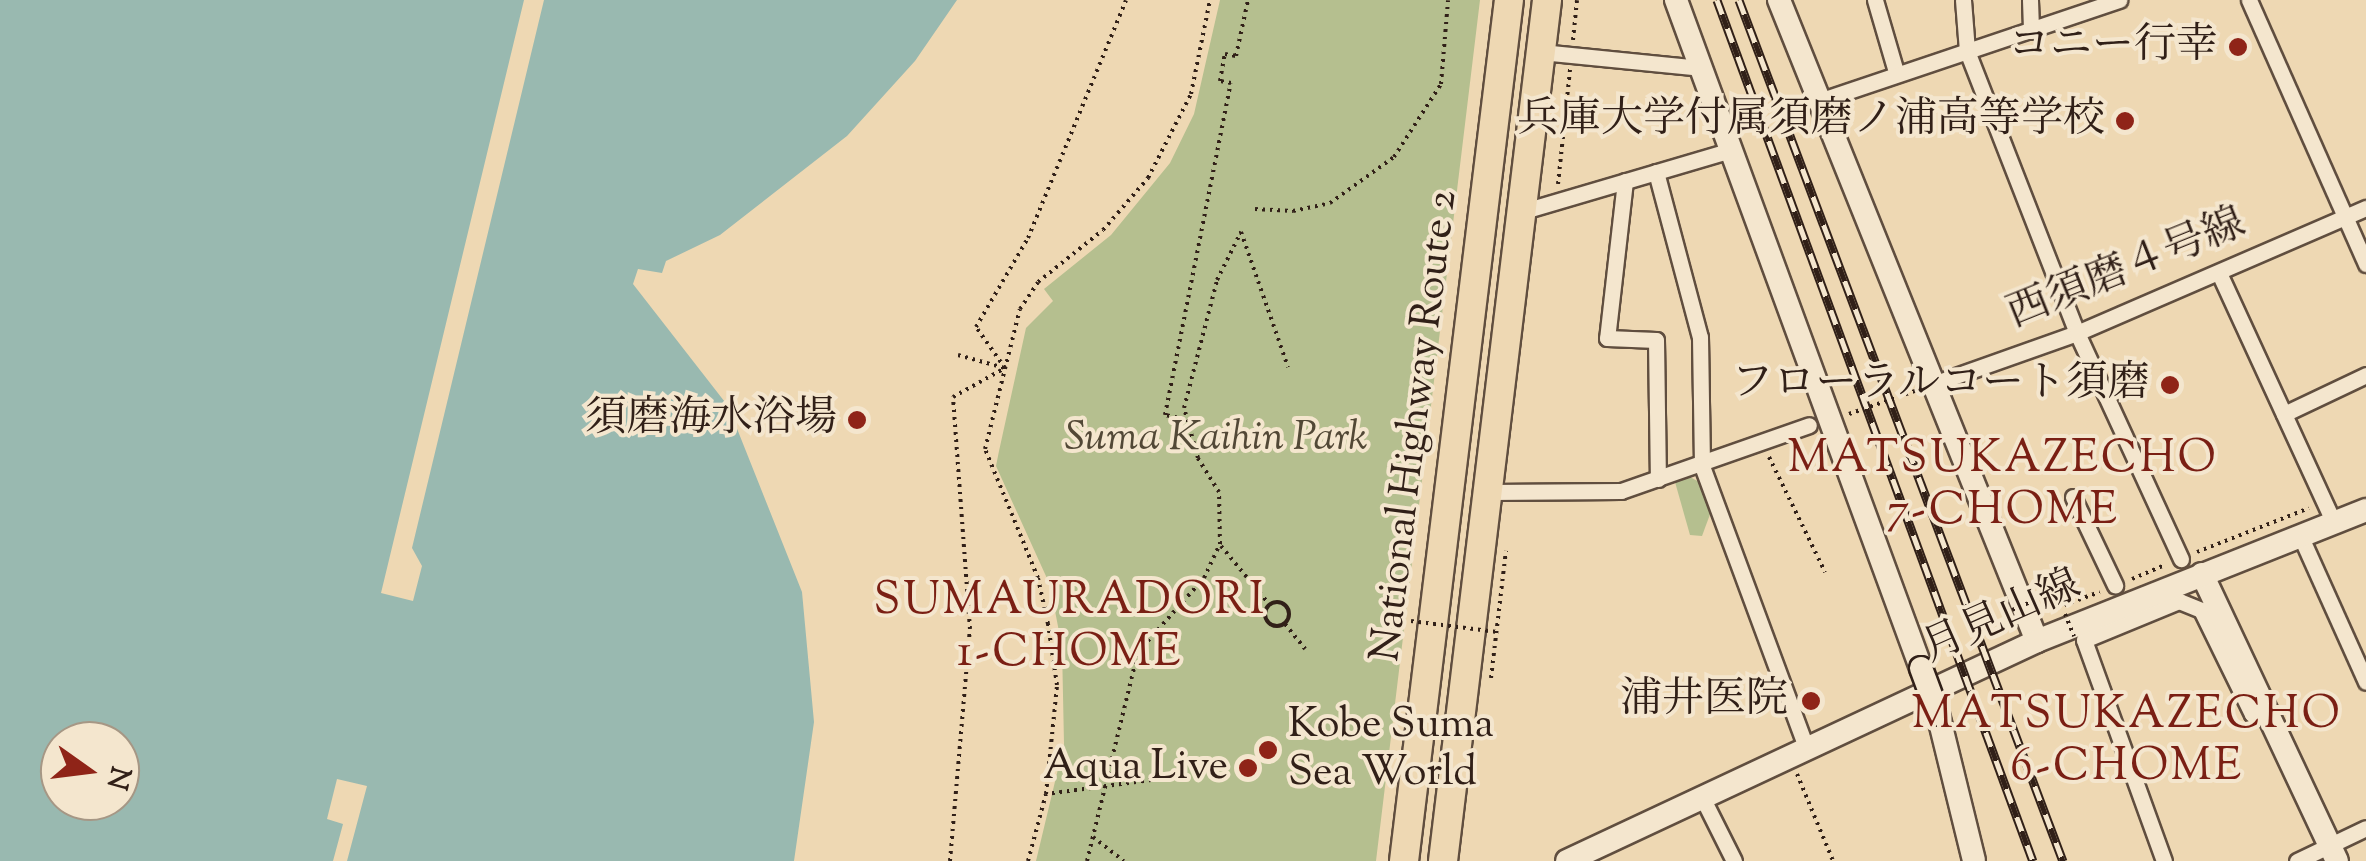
<!DOCTYPE html>
<html>
<head>
<meta charset="utf-8">
<style>
	body { margin:0 }
	#map { position:relative; width:2366px; height:861px; overflow:hidden; background:#eed8b3; font-family:"Sorts Mill Goudy","Noto Serif JP",serif }
	div>[style] { position:absolute }
	.green>* { inset:0; background:#b5bf8f }
	.water>* { inset:0; background:#99b9b0 }
	.pier>* { inset:0; background:#eed8b3 }
	.path>* { height:4px; margin-top:-2px; transform-origin:0; background:repeating-linear-gradient(90deg,#312018 0 2.5px,transparent 0 7.5px) }
	.path>.ring { margin:-2px; padding:0; box-sizing:content-box; background:none; border:4px solid #312018; border-radius:50% }
	.roads { filter:drop-shadow(2px 0 #604e3f) drop-shadow(-2px 0 #604e3f) drop-shadow(0 2px #604e3f) drop-shadow(0 -2px #604e3f) }
	.street>* { height:15px; margin:-7.5px; padding:0 7.5px; transform-origin:7.5px; border-radius:7.5px; background:#f4e6ce }
	.secondary>* { height:22px; margin:-11px; padding:0 11px; transform-origin:11px; border-radius:11px; background:#f4e6ce }
	.highway>* { height:28px; margin:-14px; padding:0 14px; transform-origin:14px; border-radius:14px; background:#eed8b3 }
	.rail>* { height:9px; margin-top:-4.5px; transform-origin:0; background:repeating-linear-gradient(90deg,#f4e6ce 0 15px,#312018 0 30px); box-sizing:border-box; border-block:2px solid #312018 }
	.path-bridge>* { height:4px; margin-top:-2px; transform-origin:0; background:repeating-linear-gradient(90deg,#312018 0 2.5px,transparent 0 7.5px) }
	.bridges { filter:drop-shadow(2px 0 #312018) drop-shadow(-2px 0 #312018) drop-shadow(0 2px #312018) drop-shadow(0 -2px #312018) }
	.secondary-bridge>* { height:22px; margin:-11px; padding:0 11px; transform-origin:11px; border-radius:11px; background:#f4e6ce }
	.dots>* { width:28px; height:28px; translate:-50% -50%; box-sizing:border-box; border:5px solid #f4e6ce; border-radius:50% }
	span { translate:-50% -50%; white-space:nowrap; text-align:center; line-height:1.15; -webkit-text-stroke:8px #f4e6ce; paint-order:stroke }
	.poi-label { font-size:42px; color:#312018 }
	.right { translate:-100% -50%; text-align:right }
	.left { translate:0 -50%; text-align:left }
	.street-label { font-size:42px; color:#312018 }
	.park-label { font-size:42px; color:#524836; font-style:italic }
	.neighbourhood-label { font-size:45px; color:#7a1f14; letter-spacing:2.5px }
	.north { position:absolute; left:40px; top:721px; width:100px; height:100px; box-sizing:border-box; background:#f4e6ce; border:2px solid #a69785; border-radius:50%; rotate:104deg; font-size:28px; font-weight:700; line-height:40px; text-align:center; color:#312018 }
	.north::after { content:''; display:block; margin:auto; width:35px; height:45px; background:#8f2418; clip-path:polygon(50% 0,100% 100%,50% 72%,0 100%) }
</style>
</head>
<body>
<div id="map">
	<div class="green">
		<div style="clip-path:polygon(1220px 0,1480px 0,1376px 861px,1036px 861px,1064px 744px,1062px 647px,1050px 585px,996px 466px,999px 451px,1026px 328px,1053px 301px,1044px 289px,1111px 235px,1170px 163px,1194px 114px)"></div>
		<div style="clip-path:polygon(1690px 477px,1703px 484px,1712px 509px,1702px 536px,1690px 535px,1675px 482px)"></div>
	</div>
	<div class="water">
		<div style="clip-path:polygon(evenodd,0 0,957px 0,915px 61px,847px 136px,720px 235px,666px 261px,662px 273px,638px 269px,633px 284px,728px 406px,802px 592px,814px 722px,794px 861px,0 861px,0 0,60px 741px,120px 741px,120px 801px,60px 801px,60px 741px)"></div>
	</div>
	<div class="pier">
		<div style="clip-path:polygon(524px 0,544px 0,412px 548px,422px 566px,413px 601px,381px 593px)"></div>
		<div style="clip-path:polygon(337px 779px,367px 786px,347px 861px,333px 861px,343px 824px,327px 819px)"></div>
	</div>
	<div class="path">
		<div style="left:1573px;top:40px;width:40px;rotate:-84.3deg"></div>
		<div style="left:1558px;top:184px;width:116px;rotate:-84deg"></div>
		<div style="left:1255px;top:209px;width:38px;rotate:3deg"></div>
		<div style="left:1293px;top:211px;width:38px;rotate:-12deg"></div>
		<div style="left:1330px;top:203px;width:79px;rotate:-35.7deg"></div>
		<div style="left:1394px;top:157px;width:87px;rotate:-57.2deg"></div>
		<div style="left:1441px;top:84px;width:84px;rotate:-85.2deg"></div>
		<div style="left:1241px;top:232px;width:143px;rotate:70.8deg"></div>
		<div style="left:958px;top:355px;width:49px;rotate:15.5deg"></div>
		<div style="left:1849px;top:414px;width:70px;rotate:-19.2deg"></div>
		<div style="left:1184px;top:419px;width:19px;rotate:-168deg"></div>
		<div style="left:1165px;top:415px;width:338px;rotate:-78.8deg"></div>
		<div style="left:1231px;top:83px;width:11px;rotate:-170deg"></div>
		<div style="left:1220px;top:81px;width:27px;rotate:-80deg"></div>
		<div style="left:1225px;top:54px;width:11px;rotate:10deg"></div>
		<div style="left:1236px;top:56px;width:57px;rotate:-77.9deg"></div>
		<div style="left:1769px;top:457px;width:128px;rotate:64deg"></div>
		<div style="left:1221px;top:546px;width:75px;rotate:50.4deg"></div>
		<div style="left:2197px;top:552px;width:120px;rotate:-21.4deg"></div>
		<div style="left:2132px;top:579px;width:36px;rotate:-23deg"></div>
		<div style="left:2043px;top:599px;width:22px;rotate:16deg"></div>
		<div style="left:2064px;top:605px;width:38px;rotate:-20deg"></div>
		<div class="ring" style="left:1265px;top:602px;width:20px;height:20px"></div>
		<div style="left:1285px;top:624px;width:32px;rotate:51deg"></div>
		<div style="left:1491px;top:678px;width:128px;rotate:-83.3deg"></div>
		<div style="left:1797px;top:774px;width:94px;rotate:67.5deg"></div>
		<div style="left:1166px;top:778px;width:121px;rotate:172.4deg"></div>
		<div style="left:1046px;top:794px;width:110px;rotate:-84.2deg"></div>
		<div style="left:1057px;top:685px;width:62px;rotate:-98.4deg"></div>
		<div style="left:1048px;top:624px;width:47px;rotate:-102.3deg"></div>
		<div style="left:1038px;top:578px;width:139px;rotate:-112.3deg"></div>
		<div style="left:985px;top:449px;width:144px;rotate:-76deg"></div>
		<div style="left:1020px;top:309px;width:32px;rotate:-56deg"></div>
		<div style="left:1038px;top:282px;width:83px;rotate:-38.7deg"></div>
		<div style="left:1103px;top:230px;width:69px;rotate:-49.1deg"></div>
		<div style="left:1148px;top:178px;width:94px;rotate:-62.9deg"></div>
		<div style="left:1191px;top:94px;width:96px;rotate:-78.6deg"></div>
		<div style="left:1093px;top:837px;width:39px;rotate:38deg"></div>
		<div style="left:950px;top:861px;width:233px;rotate:-85.1deg"></div>
		<div style="left:970px;top:629px;width:233px;rotate:-94.2deg"></div>
		<div style="left:953px;top:397px;width:60px;rotate:-29.1deg"></div>
		<div style="left:1005px;top:368px;width:50px;rotate:-125.3deg"></div>
		<div style="left:976px;top:327px;width:103px;rotate:-59.7deg"></div>
		<div style="left:1028px;top:238px;width:257px;rotate:-67.6deg"></div>
		<div style="left:1028px;top:861px;width:69px;rotate:-75deg"></div>
		<div style="left:1087px;top:861px;width:215px;rotate:-76.3deg"></div>
		<div style="left:1138px;top:652px;width:99px;rotate:-48.3deg"></div>
		<div style="left:1204px;top:578px;width:38px;rotate:-65deg"></div>
		<div style="left:1220px;top:544px;width:52px;rotate:-91.1deg"></div>
		<div style="left:1219px;top:492px;width:40px;rotate:-122deg"></div>
		<div style="left:1198px;top:458px;width:52px;rotate:-105.6deg"></div>
		<div style="left:1184px;top:408px;width:132px;rotate:-75.5deg"></div>
		<div style="left:1217px;top:280px;width:54px;rotate:-63.4deg"></div>
	</div>
	<div class="roads">
		<div class="street">
			<div style="left:1875px;top:0;width:75px;rotate:73.7deg"></div>
			<div style="left:1963px;top:0;width:51px;rotate:85.5deg"></div>
			<div style="left:1967px;top:51px;width:303px;rotate:68.7deg"></div>
			<div style="left:2077px;top:333px;width:249px;rotate:65.3deg"></div>
			<div style="left:2030px;top:0;width:31px;rotate:88deg"></div>
			<div style="left:2249px;top:0;width:289px;rotate:66.1deg"></div>
			<div style="left:1541px;top:52px;width:160px;rotate:5.7deg"></div>
			<div style="left:1819px;top:101px;width:317px;rotate:-18.6deg"></div>
			<div style="left:1656px;top:172px;width:171px;rotate:75.1deg"></div>
			<div style="left:1700px;top:337px;width:129px;rotate:89.1deg"></div>
			<div style="left:1702px;top:466px;width:303px;rotate:69.7deg"></div>
			<div style="left:1625px;top:181px;width:158px;rotate:96.5deg"></div>
			<div style="left:1607px;top:338px;width:49px;rotate:2.3deg"></div>
			<div style="left:1656px;top:340px;width:139px;rotate:89.2deg"></div>
			<div style="left:1524px;top:211px;width:216px;rotate:-16.4deg"></div>
			<div style="left:2219px;top:273px;width:275px;rotate:65.3deg"></div>
			<div style="left:1933px;top:384px;width:153px;rotate:-19.5deg"></div>
			<div style="left:2077px;top:333px;width:315px;rotate:-23.4deg"></div>
			<div style="left:2284px;top:414px;width:91px;rotate:-25.4deg"></div>
			<div style="left:1489px;top:492px;width:132px;rotate:-0.4deg"></div>
			<div style="left:1621px;top:491px;width:199px;rotate:-19.3deg"></div>
			<div style="left:2073px;top:497px;width:98px;rotate:64.5deg"></div>
			<div style="left:2300px;top:535px;width:161px;rotate:65.8deg"></div>
			<div style="left:1703px;top:799px;width:69px;rotate:63.4deg"></div>
			<div style="left:2164px;top:861px;width:235px;rotate:-109.9deg"></div>
			<div style="left:2084px;top:640px;width:103px;rotate:-22.3deg"></div>
			<div style="left:2179px;top:601px;width:24px;rotate:22deg"></div>
			<div style="left:2201px;top:610px;width:116px;rotate:63.9deg"></div>
			<div style="left:2252px;top:714px;width:21px;rotate:19deg"></div>
			<div style="left:2297px;top:861px;width:76px;rotate:-25.6deg"></div>
		</div>
		<div class="secondary">
			<div style="left:1676px;top:0;width:712px;rotate:69.86deg"></div>
			<div style="left:1779px;top:0;width:691px;rotate:68.08deg"></div>
			<div style="left:2202px;top:574px;width:317px;rotate:64.8deg"></div>
			<div style="left:1938px;top:714px;width:151px;rotate:76.2deg"></div>
			<div style="left:1567px;top:861px;width:519px;rotate:-25.08deg"></div>
			<div style="left:2037px;top:641px;width:354px;rotate:-21.7deg"></div>
		</div>
		<div class="highway">
			<div style="left:1404px;top:861px;width:867px;rotate:-83.05deg"></div>
			<div style="left:1443px;top:861px;width:867px;rotate:-83.11deg"></div>
		</div>
	</div>
	<div class="rail">
		<div style="left:1717px;top:0;width:917px;rotate:69.85deg"></div>
		<div style="left:1739px;top:0;width:920px;rotate:69.38deg"></div>
	</div>
	<div class="path-bridge">
		<div style="left:2012px;top:610px;width:23px;rotate:-23deg"></div>
		<div style="left:2065px;top:614px;width:24px;rotate:68deg"></div>
		<div style="left:1411px;top:621px;width:87px;rotate:7.3deg"></div>
	</div>
	<div class="bridges">
		<div class="secondary-bridge">
			<div style="left:1921px;top:668px;width:49px;rotate:69.7deg"></div>
		</div>
	</div>
	<div class="dots">
		<div style="left:2238px;top:47px;background:#8f2418"></div>
		<div style="left:2125px;top:121px;background:#8f2418"></div>
		<div style="left:2170px;top:385px;background:#8f2418"></div>
		<div style="left:857px;top:420px;background:#8f2418"></div>
		<div style="left:1811px;top:701px;background:#8f2418"></div>
		<div style="left:1268px;top:750px;background:#8f2418"></div>
		<div style="left:1248px;top:768px;background:#8f2418"></div>
	</div>
	<div class="poi-label">
		<span class="right" style="left:2218px;top:47px">コニー行幸</span>
		<span class="right" style="left:2105px;top:121px">兵庫大学付属須磨ノ浦高等学校</span>
		<span class="right" style="left:2150px;top:385px">フローラルコート須磨</span>
		<span class="right" style="left:837px;top:420px">須磨海水浴場</span>
		<span class="right" style="left:1788px;top:701px">浦井医院</span>
		<span class="left" style="left:1288px;top:750px">Kobe Suma<br>Sea World</span>
		<span class="right" style="left:1228px;top:768px">Aqua Live</span>
	</div>
	<div class="street-label">
		<span style="left:2127px;top:270px;rotate:-22deg">西須磨４号線</span>
		<span style="left:1416px;top:426px;rotate:-83deg">National Highway Route 2</span>
		<span style="left:2002px;top:618px;rotate:-24deg">月見山線</span>
	</div>
	<div class="park-label">
		<span style="left:1216px;top:439px">Suma Kaihin Park</span>
	</div>
	<div class="neighbourhood-label">
		<span style="left:2003px;top:487px">MATSUKAZECHO<br>7-CHOME</span>
		<span style="left:1070px;top:629px">SUMAURADORI<br>1-CHOME</span>
		<span style="left:2127px;top:743px">MATSUKAZECHO<br>6-CHOME</span>
	</div>
	<div class="north">N</div>
</div>
</body>
</html>
